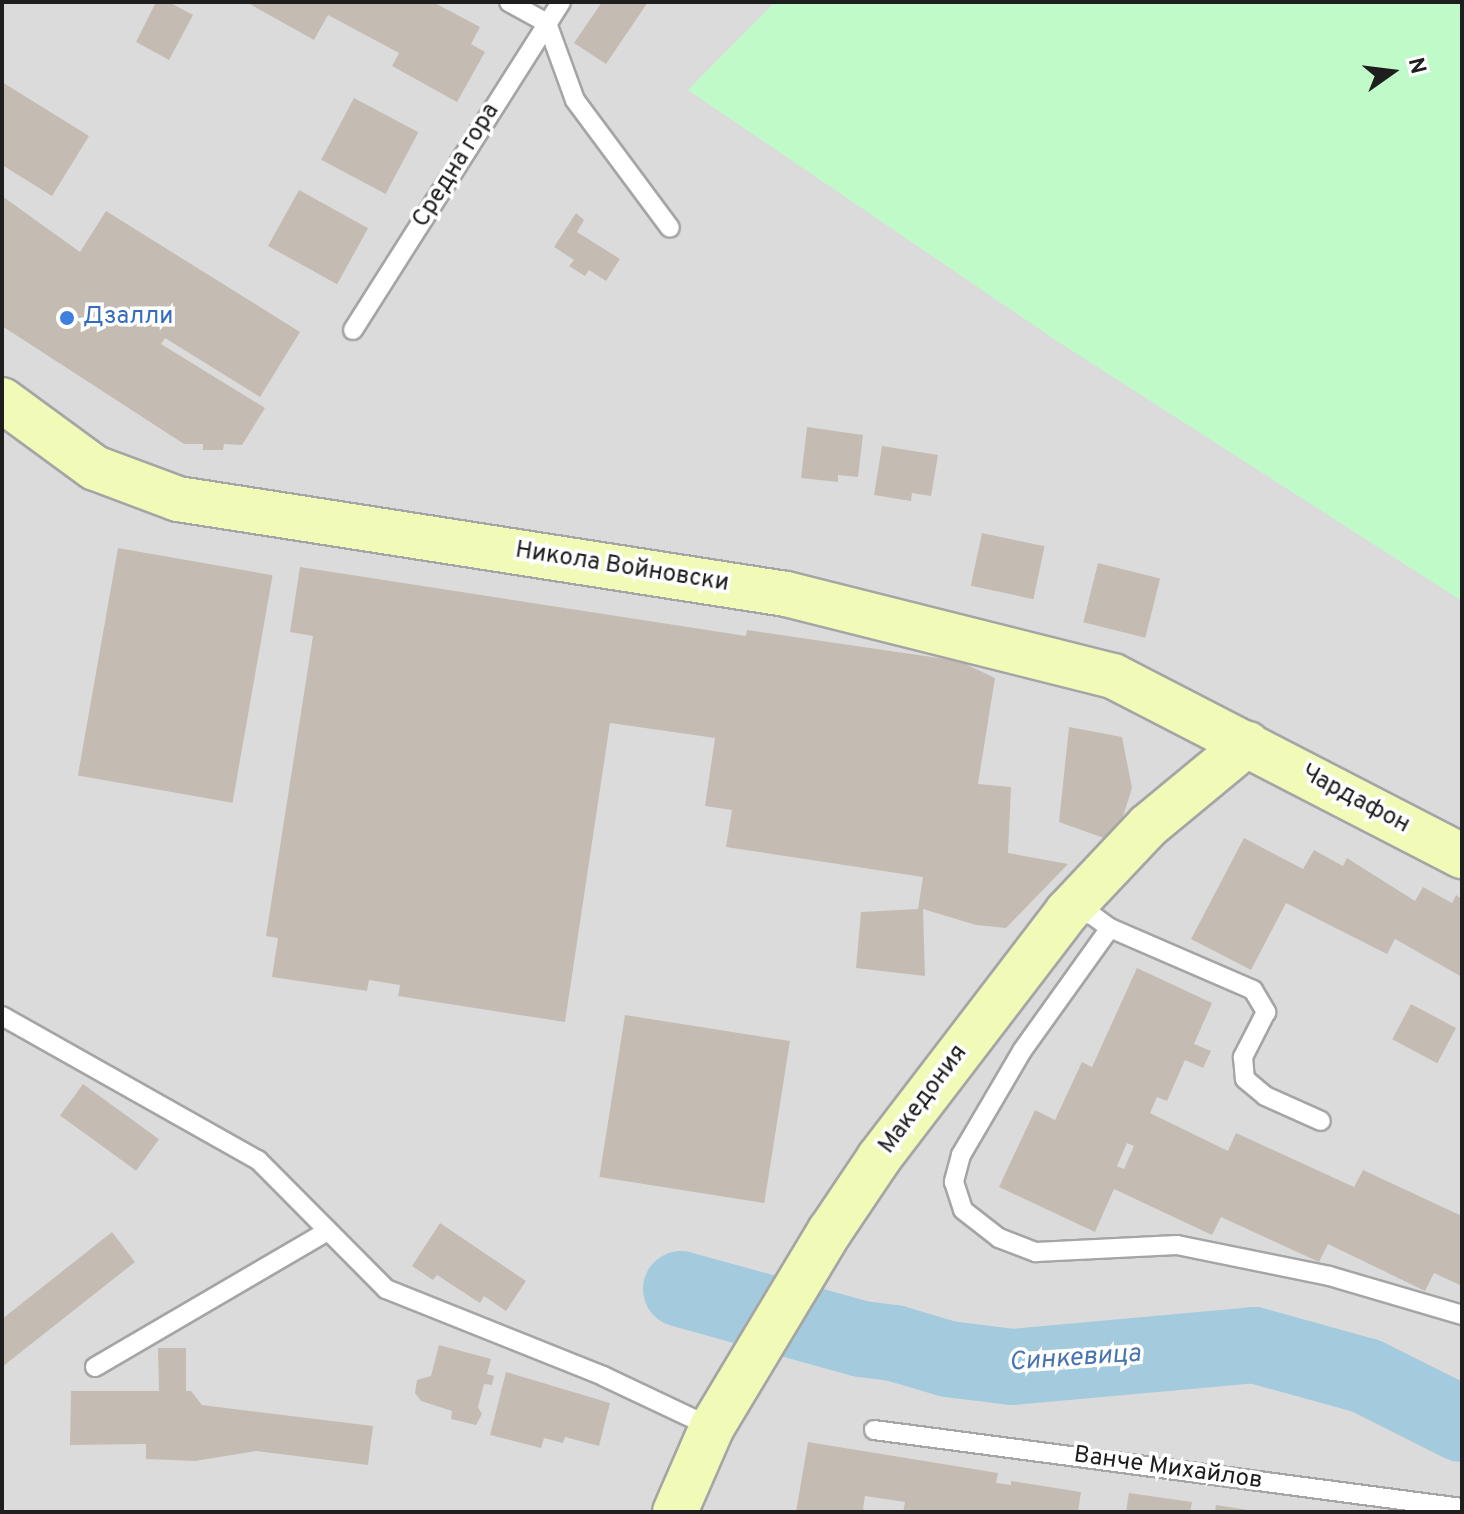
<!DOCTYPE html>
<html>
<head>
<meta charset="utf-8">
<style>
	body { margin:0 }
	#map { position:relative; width:1464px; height:1514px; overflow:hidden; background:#efece4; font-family:Overpass,sans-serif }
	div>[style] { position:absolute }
	.residential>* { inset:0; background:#dcdbdb; transform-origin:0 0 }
	.park>* { inset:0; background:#c0fac9 }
	.river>* { height:76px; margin:-38px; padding:0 38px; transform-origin:38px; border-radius:38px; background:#a3cbdd }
	.building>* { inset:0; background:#c4bcb3; transform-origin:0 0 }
	.roads { filter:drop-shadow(2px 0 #a5a5a5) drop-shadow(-2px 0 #a5a5a5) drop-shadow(0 2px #a5a5a5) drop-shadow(0 -2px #a5a5a5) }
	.lane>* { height:18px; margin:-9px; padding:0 9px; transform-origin:9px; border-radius:9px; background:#fff }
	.secondary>* { height:44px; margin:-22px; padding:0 22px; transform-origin:22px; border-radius:22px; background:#f1fab7 }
	.dots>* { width:22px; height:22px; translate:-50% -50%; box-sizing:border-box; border:4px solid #fff; border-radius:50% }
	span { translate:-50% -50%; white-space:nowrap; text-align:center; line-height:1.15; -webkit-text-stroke:7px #fff; paint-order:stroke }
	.street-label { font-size:24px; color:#1e1e1e }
	.shop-label { font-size:24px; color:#366cbe }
	.left { translate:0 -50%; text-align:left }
	.water-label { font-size:26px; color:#4974af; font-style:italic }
	.frame { position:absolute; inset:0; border:4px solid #1e1e1e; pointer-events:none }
	.north { position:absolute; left:1352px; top:32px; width:80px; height:80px; -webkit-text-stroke:6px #fff; paint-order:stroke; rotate:76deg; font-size:22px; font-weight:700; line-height:32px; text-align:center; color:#1e1e1e }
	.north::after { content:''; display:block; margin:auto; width:28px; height:36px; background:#1e1e1e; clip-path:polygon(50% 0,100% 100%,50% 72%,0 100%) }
</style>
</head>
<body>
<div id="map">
	<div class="residential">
		<div style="left:2px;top:2px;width:1460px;height:1510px"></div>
	</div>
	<div class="park">
		<div style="clip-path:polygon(775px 2px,1462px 2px,1462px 601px,1057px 341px,688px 90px)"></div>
	</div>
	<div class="river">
		<div style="left:681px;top:1289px;width:187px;rotate:15.5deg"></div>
		<div style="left:861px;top:1339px;width:33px;rotate:7deg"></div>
		<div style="left:894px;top:1343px;width:56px;rotate:16.5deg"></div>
		<div style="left:948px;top:1359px;width:65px;rotate:7deg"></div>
		<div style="left:1013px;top:1367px;width:242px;rotate:-5.2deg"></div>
		<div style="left:1254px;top:1345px;width:116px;rotate:15.5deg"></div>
		<div style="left:1366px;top:1376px;width:107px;rotate:26.6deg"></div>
	</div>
	<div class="building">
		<div style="clip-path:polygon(156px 2px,169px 2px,193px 15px,169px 60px,136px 42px)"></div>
		<div style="clip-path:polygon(246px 2px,433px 2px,480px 27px,471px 44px,485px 52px,457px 102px,392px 66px,399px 53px,328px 15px,314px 40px)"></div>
		<div style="clip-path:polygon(602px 2px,648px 2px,606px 64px,574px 43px)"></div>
		<div style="clip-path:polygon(2px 82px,89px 136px,52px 196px,2px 165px)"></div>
		<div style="left:354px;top:98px;width:73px;height:70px;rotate:28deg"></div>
		<div style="left:299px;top:190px;width:79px;height:64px;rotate:29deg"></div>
		<div style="clip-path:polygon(2px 196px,80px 252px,106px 211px,300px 332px,260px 397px,165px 338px,161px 344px,265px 408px,242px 445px,224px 444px,223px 450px,203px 450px,203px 444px,184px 444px,2px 326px)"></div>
		<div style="clip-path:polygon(576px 213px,584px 220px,577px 232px,620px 259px,606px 281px,589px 270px,585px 276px,569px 266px,574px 260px,554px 247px)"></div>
		<div style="clip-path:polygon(807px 427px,863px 435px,858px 477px,838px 475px,838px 482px,801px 478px)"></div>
		<div style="clip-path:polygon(882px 446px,938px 455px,931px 496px,912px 493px,911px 501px,874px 495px)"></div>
		<div style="left:982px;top:533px;width:64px;height:54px;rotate:12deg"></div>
		<div style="left:118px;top:548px;width:157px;height:231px;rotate:10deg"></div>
		<div style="left:1098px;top:563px;width:64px;height:61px;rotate:14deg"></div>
		<div style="clip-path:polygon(300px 567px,746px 636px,747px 630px,959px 661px,995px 678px,978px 784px,1011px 787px,1008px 853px,1068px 864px,1006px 928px,976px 925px,923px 909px,925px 976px,856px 968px,861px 912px,918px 909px,923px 877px,726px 847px,732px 810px,705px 806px,715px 738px,610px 723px,565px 1022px,398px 996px,400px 985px,369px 980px,367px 991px,272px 977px,278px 938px,266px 936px,313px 636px,290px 632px)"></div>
		<div style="clip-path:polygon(1069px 727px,1122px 737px,1132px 788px,1115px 842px,1059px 822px)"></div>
		<div style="clip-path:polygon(1244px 838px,1303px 869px,1314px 850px,1343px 866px,1347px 858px,1415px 901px,1423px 887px,1452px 903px,1456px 895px,1462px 899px,1462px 977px,1395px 939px,1387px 954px,1286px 903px,1251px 970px,1191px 939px)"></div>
		<div style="clip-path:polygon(evenodd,1137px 968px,1212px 1003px,1194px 1044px,1211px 1051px,1203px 1068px,1185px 1060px,1167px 1101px,1157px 1097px,1150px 1113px,1228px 1151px,1236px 1133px,1354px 1187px,1363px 1170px,1462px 1216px,1462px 1286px,1434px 1273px,1425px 1291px,1328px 1244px,1319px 1262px,1221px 1217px,1212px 1235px,1114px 1189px,1095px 1232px,999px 1187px,1035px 1110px,1055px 1120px,1082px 1062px,1092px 1067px,1137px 968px,1127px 1143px,1134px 1146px,1124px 1169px,1117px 1166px,1127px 1143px)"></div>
		<div style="left:1411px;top:1004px;width:51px;height:40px;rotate:28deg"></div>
		<div style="left:625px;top:1015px;width:167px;height:164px;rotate:9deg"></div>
		<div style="left:83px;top:1084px;width:94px;height:39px;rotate:36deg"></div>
		<div style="clip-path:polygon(440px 1223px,526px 1281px,506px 1311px,484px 1296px,480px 1303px,437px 1275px,433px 1280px,412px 1266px)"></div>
		<div style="clip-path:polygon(112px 1232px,135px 1262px,2px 1367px,2px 1319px)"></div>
		<div style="clip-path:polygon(439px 1345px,491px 1359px,487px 1374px,494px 1376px,492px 1385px,484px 1384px,478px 1407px,482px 1414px,476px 1425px,451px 1419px,452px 1411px,421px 1401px,415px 1393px,417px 1380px,431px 1376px)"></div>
		<div style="clip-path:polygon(158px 1348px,186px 1348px,186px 1391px,191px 1391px,202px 1405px,373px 1426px,368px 1465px,256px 1451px,195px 1461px,146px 1459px,146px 1444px,70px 1445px,71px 1391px,159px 1391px)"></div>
		<div style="clip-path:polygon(506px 1372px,610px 1403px,599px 1446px,565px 1437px,563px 1443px,544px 1438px,541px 1448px,490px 1435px)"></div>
		<div style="clip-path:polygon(808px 1442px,998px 1473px,996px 1483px,1011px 1485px,1011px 1481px,1081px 1492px,1078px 1512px,903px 1512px,905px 1502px,865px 1496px,863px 1509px,871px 1512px,796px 1512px)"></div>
		<div style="clip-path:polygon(1129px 1493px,1192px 1502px,1190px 1512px,1126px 1512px)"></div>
		<div style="clip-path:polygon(1216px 1505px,1248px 1510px,1248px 1512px,1215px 1512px)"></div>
	</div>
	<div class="roads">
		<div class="lane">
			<div style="left:509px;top:2px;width:43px;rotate:28.9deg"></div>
			<div style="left:547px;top:23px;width:82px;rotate:70deg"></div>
			<div style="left:575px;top:100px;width:159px;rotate:53.4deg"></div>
			<div style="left:353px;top:330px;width:388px;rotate:-57.6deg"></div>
			<div style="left:1071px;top:912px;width:21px;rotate:8deg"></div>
			<div style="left:1092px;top:915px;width:22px;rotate:36deg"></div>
			<div style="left:1110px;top:928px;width:151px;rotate:125.6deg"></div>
			<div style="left:1022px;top:1051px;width:121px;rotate:120.4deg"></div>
			<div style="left:961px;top:1155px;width:28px;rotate:105deg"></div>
			<div style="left:954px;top:1182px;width:29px;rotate:72deg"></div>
			<div style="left:963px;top:1210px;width:46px;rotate:37.9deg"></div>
			<div style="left:999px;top:1238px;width:40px;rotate:21deg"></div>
			<div style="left:1036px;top:1252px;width:141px;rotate:-2.8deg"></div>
			<div style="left:1177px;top:1245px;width:155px;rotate:11.5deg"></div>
			<div style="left:1329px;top:1276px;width:139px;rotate:16.3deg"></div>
			<div style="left:1110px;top:928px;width:156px;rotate:23.4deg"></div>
			<div style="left:1253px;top:990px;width:26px;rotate:59deg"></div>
			<div style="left:1266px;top:1012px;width:51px;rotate:117.1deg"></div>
			<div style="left:1243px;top:1057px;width:22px;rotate:85deg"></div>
			<div style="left:1245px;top:1079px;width:26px;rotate:40deg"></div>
			<div style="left:1265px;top:1096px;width:61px;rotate:24.1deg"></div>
			<div style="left:2px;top:1016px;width:294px;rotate:29.4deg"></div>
			<div style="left:258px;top:1160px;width:182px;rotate:45.2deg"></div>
			<div style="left:386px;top:1289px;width:234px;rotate:21.8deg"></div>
			<div style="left:603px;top:1376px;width:119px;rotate:25.3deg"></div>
			<div style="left:95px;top:1367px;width:270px;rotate:-30.3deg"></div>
			<div style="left:874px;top:1430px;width:593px;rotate:7.56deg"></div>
		</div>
		<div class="secondary">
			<div style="left:2px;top:400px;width:115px;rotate:36.2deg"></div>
			<div style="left:95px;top:468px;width:89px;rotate:20.5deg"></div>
			<div style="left:178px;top:499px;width:615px;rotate:8.88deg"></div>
			<div style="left:786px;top:594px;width:337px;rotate:14.1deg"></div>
			<div style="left:1113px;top:676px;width:393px;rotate:27.3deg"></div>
			<div style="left:675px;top:1512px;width:93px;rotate:-66.5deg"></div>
			<div style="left:712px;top:1427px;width:229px;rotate:-59deg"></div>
			<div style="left:830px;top:1231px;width:88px;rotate:-56.1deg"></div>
			<div style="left:879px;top:1158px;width:310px;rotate:-52.6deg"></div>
			<div style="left:1067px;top:912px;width:118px;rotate:-46.7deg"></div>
			<div style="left:1148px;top:826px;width:129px;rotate:-39.6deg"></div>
		</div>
	</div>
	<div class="dots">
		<div style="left:67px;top:318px;background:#3f7fe0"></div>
	</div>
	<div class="street-label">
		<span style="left:457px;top:166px;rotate:-58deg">Средна гора</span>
		<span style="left:622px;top:568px;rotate:9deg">Никола Войновски</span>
		<span style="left:1355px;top:800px;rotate:28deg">Чардафон</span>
		<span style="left:924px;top:1100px;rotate:-53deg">Македония</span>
		<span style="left:1168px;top:1469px;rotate:8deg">Ванче Михайлов</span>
	</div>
	<div class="shop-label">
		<span class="left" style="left:83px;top:318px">Дзалли</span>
	</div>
	<div class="water-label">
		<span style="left:1075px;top:1359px;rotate:-4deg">Синкевица</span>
	</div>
	<div class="frame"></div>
	<div class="north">N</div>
</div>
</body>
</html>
